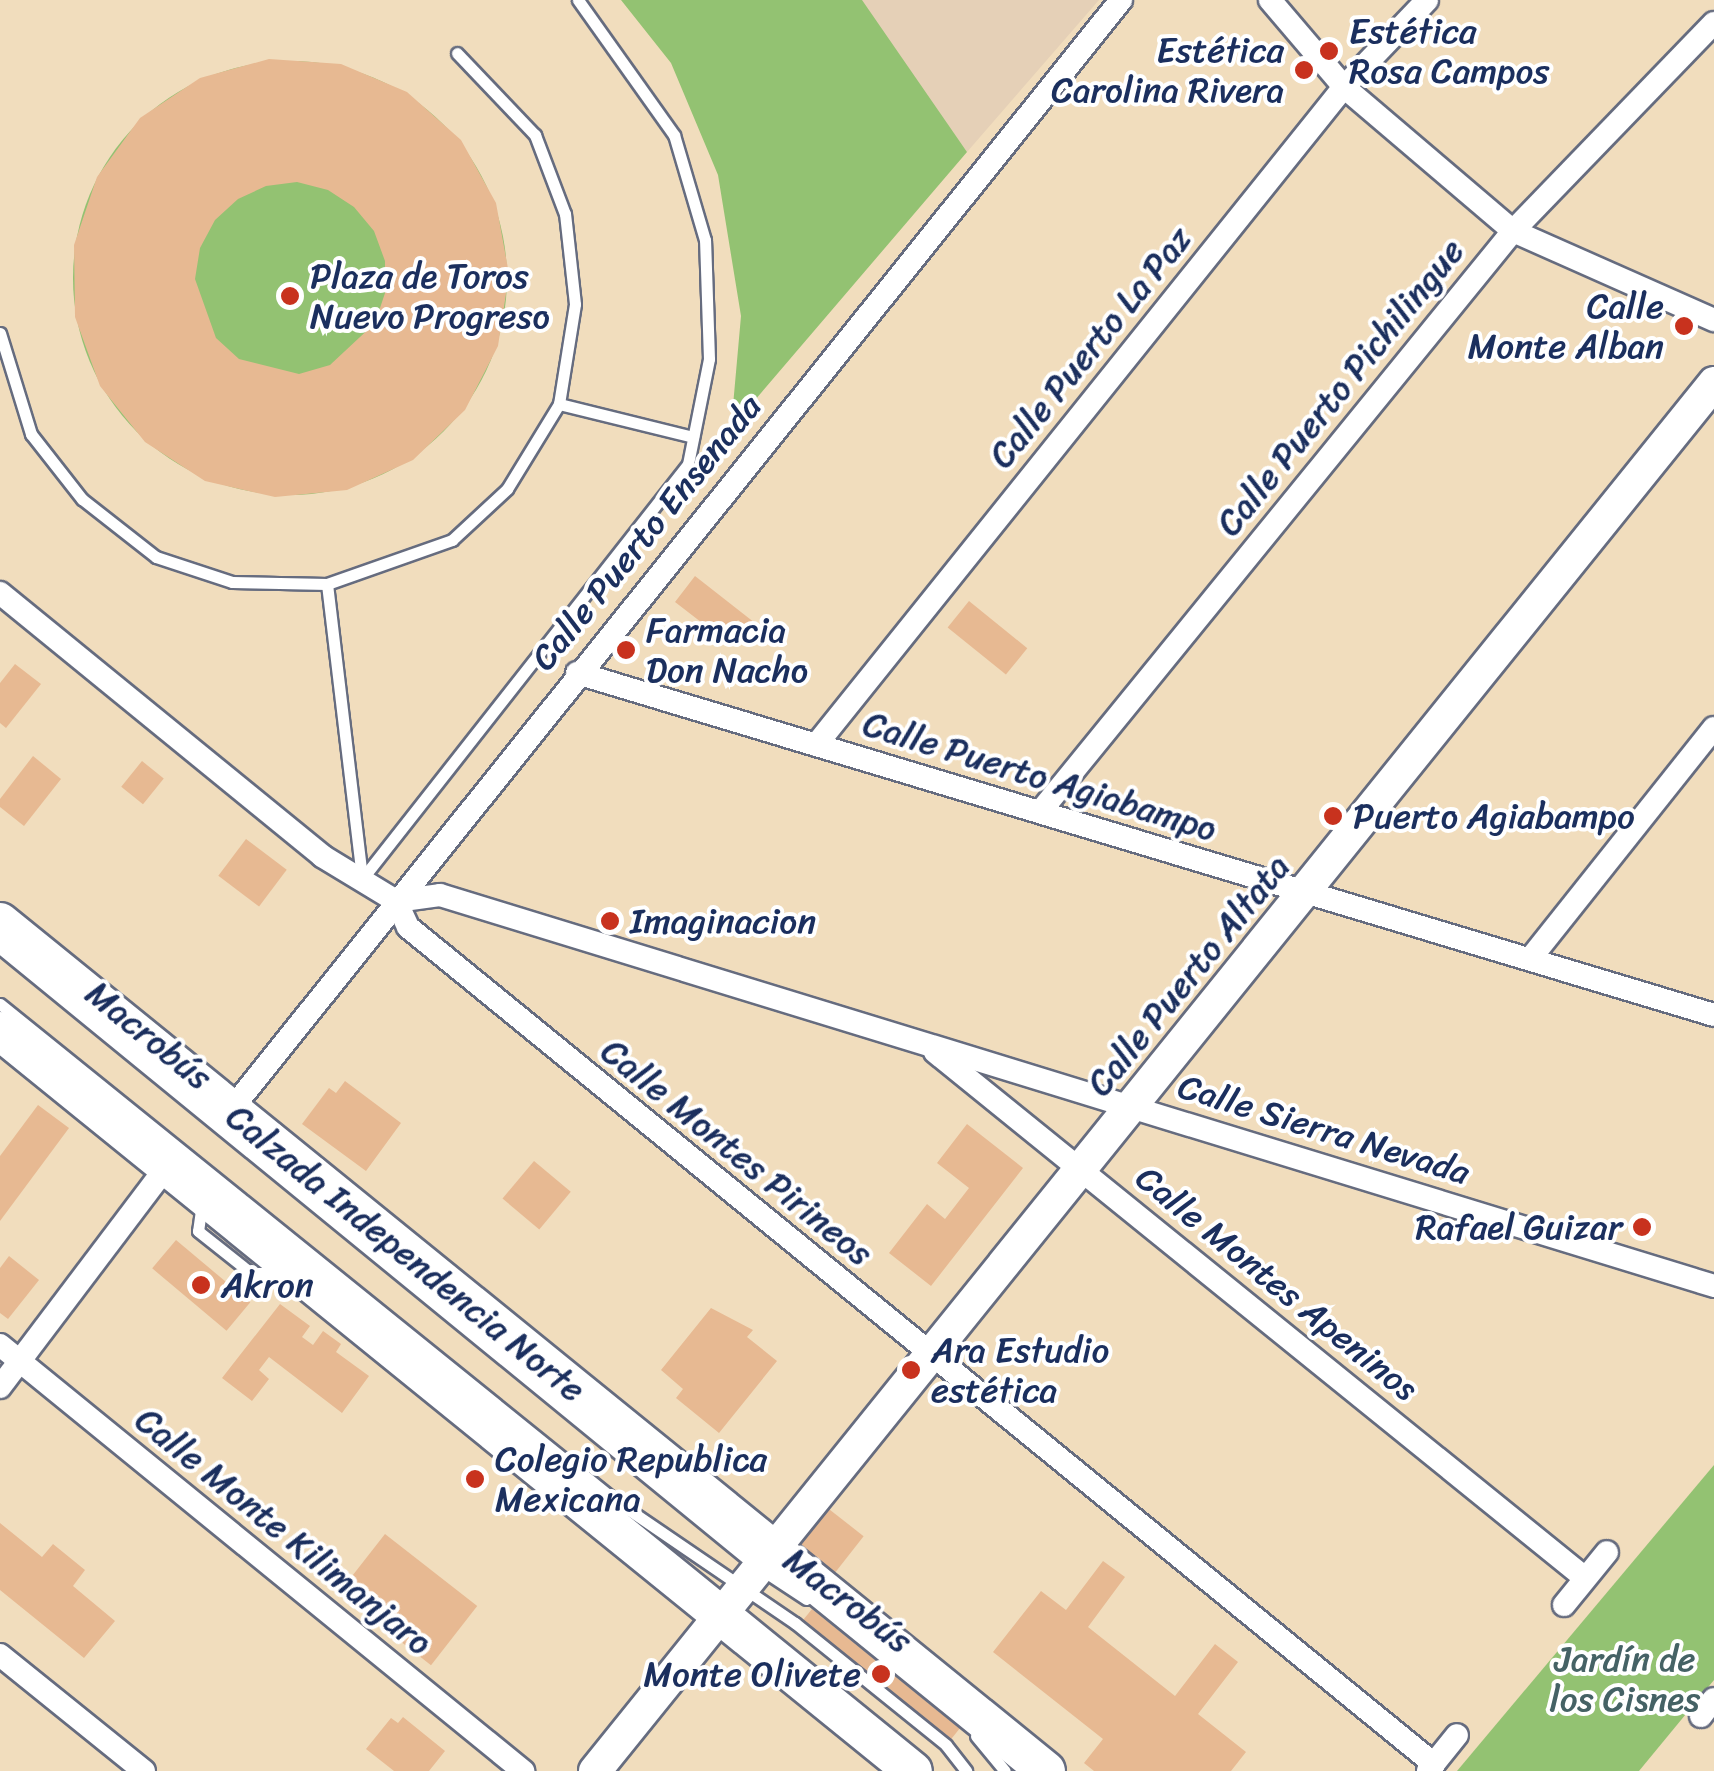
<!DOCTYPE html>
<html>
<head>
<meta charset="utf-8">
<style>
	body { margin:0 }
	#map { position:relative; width:1714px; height:1771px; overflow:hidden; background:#f1ddbd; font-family:Sriracha,sans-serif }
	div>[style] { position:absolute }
	.built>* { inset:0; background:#e5d0b7 }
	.green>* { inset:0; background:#93c272 }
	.round { border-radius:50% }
	.building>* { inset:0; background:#e7b992; transform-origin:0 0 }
	.roads { filter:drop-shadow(2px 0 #666c7f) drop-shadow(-2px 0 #666c7f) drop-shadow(0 2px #666c7f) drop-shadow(0 -2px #666c7f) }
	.lane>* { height:11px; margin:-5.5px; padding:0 5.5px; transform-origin:5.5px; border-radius:5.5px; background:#fff }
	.street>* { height:22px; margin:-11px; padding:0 11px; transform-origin:11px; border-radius:11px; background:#fff }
	.secondary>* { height:32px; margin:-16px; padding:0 16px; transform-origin:16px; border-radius:16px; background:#fff }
	.primary>* { height:38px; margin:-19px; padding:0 19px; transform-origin:19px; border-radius:19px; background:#fff }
	.dots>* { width:28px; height:28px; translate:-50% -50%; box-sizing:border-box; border:5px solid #fff; border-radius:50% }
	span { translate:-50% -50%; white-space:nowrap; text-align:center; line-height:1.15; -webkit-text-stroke:8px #fff; paint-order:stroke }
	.poi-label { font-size:35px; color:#1b2f5e }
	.left { translate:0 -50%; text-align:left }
	.right { translate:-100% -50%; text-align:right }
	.street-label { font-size:35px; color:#1b2f5e }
	.park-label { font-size:35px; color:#456265 }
</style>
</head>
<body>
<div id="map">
	<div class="built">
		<div style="clip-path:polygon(859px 0,1099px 0,967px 152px)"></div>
	</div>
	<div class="green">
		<div style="clip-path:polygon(621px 0,862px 0,967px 152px,731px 428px,741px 316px,718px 175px,671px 63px)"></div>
		<div class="round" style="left:73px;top:61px;width:434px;height:434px"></div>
		<div style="clip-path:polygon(1714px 1465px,1714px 1680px,1639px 1771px,1457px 1771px)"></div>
	</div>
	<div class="building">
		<div style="clip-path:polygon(evenodd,269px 59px,341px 64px,407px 92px,461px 140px,496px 203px,509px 274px,498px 346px,465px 410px,413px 460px,347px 490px,275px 497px,205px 481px,145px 442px,100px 386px,75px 317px,74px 245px,97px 177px,140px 118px,200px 78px,269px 59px,297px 182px,328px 190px,354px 207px,374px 231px,385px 261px,385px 293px,375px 323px,330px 365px,299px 374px,239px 359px,216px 338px,195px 279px,200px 248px,215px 220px,238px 199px,266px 186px,297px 182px)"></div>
		<div style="clip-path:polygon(695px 576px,755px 623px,750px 630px,738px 620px,723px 639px,675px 602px)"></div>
		<div style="left:969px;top:601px;width:75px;height:34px;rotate:39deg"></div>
		<div style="clip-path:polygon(15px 664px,41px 684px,6px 728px,0 723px,0 683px)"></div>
		<div style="clip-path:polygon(33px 756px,61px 779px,24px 826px,0 807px,0 799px)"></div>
		<div style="left:142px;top:761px;width:28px;height:33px;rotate:39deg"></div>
		<div style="left:246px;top:839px;width:51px;height:46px;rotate:37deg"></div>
		<div style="clip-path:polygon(345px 1081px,401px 1123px,366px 1171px,302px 1124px,329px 1088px,336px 1093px)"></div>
		<div style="clip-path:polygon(38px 1105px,69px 1128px,0 1221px,0 1156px)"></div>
		<div style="clip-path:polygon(967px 1124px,1023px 1168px,931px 1286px,889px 1253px,927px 1204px,945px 1219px,969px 1188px,937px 1163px)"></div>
		<div style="left:534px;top:1161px;width:48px;height:49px;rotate:40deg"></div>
		<div style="left:176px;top:1240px;width:97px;height:37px;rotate:40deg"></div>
		<div style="clip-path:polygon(9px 1256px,39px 1280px,8px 1319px,0 1313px,0 1268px)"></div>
		<div style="clip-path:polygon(280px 1304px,310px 1326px,302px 1337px,313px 1345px,323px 1331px,341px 1344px,336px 1352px,369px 1376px,342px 1413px,269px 1357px,259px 1370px,269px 1379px,252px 1401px,222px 1378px)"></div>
		<div style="clip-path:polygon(711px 1308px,753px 1330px,747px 1337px,777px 1361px,719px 1433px,676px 1398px,683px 1389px,661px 1370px)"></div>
		<div style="left:825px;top:1506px;width:49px;height:50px;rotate:38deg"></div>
		<div style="clip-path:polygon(0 1523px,42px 1557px,53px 1544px,85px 1570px,73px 1586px,115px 1621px,84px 1658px,0 1590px)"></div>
		<div style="left:385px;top:1534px;width:117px;height:75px;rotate:38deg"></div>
		<div style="clip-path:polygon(1103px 1561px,1125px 1577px,1088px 1627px,1175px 1696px,1215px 1644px,1238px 1662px,1198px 1714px,1246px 1752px,1231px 1771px,1094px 1771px,1084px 1763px,1103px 1739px,993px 1652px,1041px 1591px,1066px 1610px)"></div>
		<div style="left:812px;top:1609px;width:190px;height:15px;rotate:39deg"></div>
		<div style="clip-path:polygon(403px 1717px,445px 1751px,429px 1771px,394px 1771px,366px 1749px,391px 1718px,398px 1723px)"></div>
	</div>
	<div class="roads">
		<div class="lane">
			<div style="left:0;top:333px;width:106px;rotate:72.9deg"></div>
			<div style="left:31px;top:434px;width:83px;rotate:51.9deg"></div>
			<div style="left:82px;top:499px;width:94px;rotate:38.1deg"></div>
			<div style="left:156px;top:557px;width:80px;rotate:18.2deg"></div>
			<div style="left:232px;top:582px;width:95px;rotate:1.2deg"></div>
			<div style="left:327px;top:584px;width:133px;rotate:-19.4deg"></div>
			<div style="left:452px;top:540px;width:75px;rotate:-42.8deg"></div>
			<div style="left:507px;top:489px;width:100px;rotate:-58.5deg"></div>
			<div style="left:559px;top:404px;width:101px;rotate:-80.9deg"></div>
			<div style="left:575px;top:304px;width:91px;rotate:-96.3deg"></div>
			<div style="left:565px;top:214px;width:85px;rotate:-110.8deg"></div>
			<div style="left:535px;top:135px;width:113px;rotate:-133.6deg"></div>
			<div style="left:559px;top:404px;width:138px;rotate:13.8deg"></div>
			<div style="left:327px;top:584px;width:297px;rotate:83.2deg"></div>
			<div style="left:362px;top:879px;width:528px;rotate:-51.85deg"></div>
			<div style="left:688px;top:464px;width:107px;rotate:-78.7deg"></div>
			<div style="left:709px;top:359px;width:119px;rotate:-91.9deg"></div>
			<div style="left:705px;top:240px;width:109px;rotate:-106.4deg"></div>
			<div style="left:674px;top:135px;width:166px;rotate:-125.4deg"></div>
			<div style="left:0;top:948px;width:976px;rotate:39.26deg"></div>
			<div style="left:756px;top:1566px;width:60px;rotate:33.4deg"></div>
			<div style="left:0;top:1004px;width:791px;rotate:38.9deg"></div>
			<div style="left:616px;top:1501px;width:217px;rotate:34.3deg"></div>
			<div style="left:795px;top:1623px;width:194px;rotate:38.9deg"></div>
			<div style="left:946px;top:1745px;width:33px;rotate:52deg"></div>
			<div style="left:202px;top:1203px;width:28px;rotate:98deg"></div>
			<div style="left:198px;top:1231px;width:68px;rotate:38.4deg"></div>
			<div style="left:251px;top:1273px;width:30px"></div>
			<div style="left:976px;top:1736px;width:45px;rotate:50.4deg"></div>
		</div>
		<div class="street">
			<div style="left:1270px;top:0;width:114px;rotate:49.6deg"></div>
			<div style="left:1344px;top:87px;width:222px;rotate:40.4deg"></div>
			<div style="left:1513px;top:231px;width:220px;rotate:23.9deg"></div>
			<div style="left:0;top:593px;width:416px;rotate:39.2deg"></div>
			<div style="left:322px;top:856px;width:87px;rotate:31.3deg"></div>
			<div style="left:396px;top:901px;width:29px;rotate:65deg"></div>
			<div style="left:408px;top:927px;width:1324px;rotate:39.21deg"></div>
			<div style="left:577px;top:673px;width:1187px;rotate:16.74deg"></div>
			<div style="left:816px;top:745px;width:844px;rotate:-51.26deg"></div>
			<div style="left:1344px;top:87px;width:120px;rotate:-46.3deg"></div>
			<div style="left:1040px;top:812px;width:749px;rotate:-50.85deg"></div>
			<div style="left:1513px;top:231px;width:289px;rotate:-46deg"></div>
			<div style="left:396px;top:901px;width:44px;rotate:-7.8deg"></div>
			<div style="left:440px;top:895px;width:1333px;rotate:17.06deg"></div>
			<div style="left:1530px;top:959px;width:295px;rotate:-51.5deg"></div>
			<div style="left:935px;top:1052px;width:836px;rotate:38.98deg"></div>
			<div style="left:230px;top:1111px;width:1424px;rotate:-51.27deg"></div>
			<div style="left:0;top:1345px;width:675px;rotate:39.16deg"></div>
			<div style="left:0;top:1387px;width:278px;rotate:-52.9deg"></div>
			<div style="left:1564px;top:1605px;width:68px;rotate:-50.9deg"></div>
			<div style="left:0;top:1655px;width:185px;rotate:38.9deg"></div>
			<div style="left:1701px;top:1716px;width:21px;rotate:-53deg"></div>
			<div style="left:1428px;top:1771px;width:46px;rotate:-51.1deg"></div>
		</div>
		<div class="secondary">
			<div style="left:595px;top:1771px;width:1783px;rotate:-51.12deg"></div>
		</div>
		<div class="primary">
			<div style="left:0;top:922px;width:1347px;rotate:39.06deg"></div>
			<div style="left:0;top:1031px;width:1175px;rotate:39.03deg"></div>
		</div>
	</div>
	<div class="dots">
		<div style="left:1329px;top:51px;background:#c8321e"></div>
		<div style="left:1304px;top:70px;background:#c8321e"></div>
		<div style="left:290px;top:296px;background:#c8321e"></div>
		<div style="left:1684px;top:326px;background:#c8321e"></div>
		<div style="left:626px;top:650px;background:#c8321e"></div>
		<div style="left:1333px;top:816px;background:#c8321e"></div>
		<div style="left:610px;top:921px;background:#c8321e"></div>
		<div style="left:1642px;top:1227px;background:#c8321e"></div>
		<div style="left:201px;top:1285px;background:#c8321e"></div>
		<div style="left:911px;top:1370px;background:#c8321e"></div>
		<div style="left:475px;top:1479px;background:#c8321e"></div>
		<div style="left:881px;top:1674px;background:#c8321e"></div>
	</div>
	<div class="poi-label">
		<span class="left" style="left:1349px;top:51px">Estética<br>Rosa Campos</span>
		<span class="right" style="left:1284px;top:70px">Estética<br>Carolina Rivera</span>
		<span class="left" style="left:310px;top:296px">Plaza de Toros<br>Nuevo Progreso</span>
		<span class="right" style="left:1664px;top:326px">Calle<br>Monte Alban</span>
		<span class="left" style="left:646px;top:650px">Farmacia<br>Don Nacho</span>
		<span class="left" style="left:1353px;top:816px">Puerto Agiabampo</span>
		<span class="left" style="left:630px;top:921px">Imaginacion</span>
		<span class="right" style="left:1622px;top:1227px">Rafael Guizar</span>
		<span class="left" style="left:221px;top:1285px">Akron</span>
		<span class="left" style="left:931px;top:1370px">Ara Estudio<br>estética</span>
		<span class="left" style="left:495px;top:1479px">Colegio Republica<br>Mexicana</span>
		<span class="right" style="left:861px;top:1674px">Monte Olivete</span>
	</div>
	<div class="street-label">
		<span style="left:1090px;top:347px;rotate:-51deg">Calle Puerto La Paz</span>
		<span style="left:1340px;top:387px;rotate:-51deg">Calle Puerto Pichilingue</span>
		<span style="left:646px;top:532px;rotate:-51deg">Calle Puerto Ensenada</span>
		<span style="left:1040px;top:776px;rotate:17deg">Calle Puerto Agiabampo</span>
		<span style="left:1188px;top:975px;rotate:-51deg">Calle Puerto Altata</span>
		<span style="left:149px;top:1035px;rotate:39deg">Macrobús</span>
		<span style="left:1324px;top:1129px;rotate:17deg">Calle Sierra Nevada</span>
		<span style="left:737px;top:1152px;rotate:39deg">Calle Montes Pirineos</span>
		<span style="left:406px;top:1253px;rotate:39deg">Calzada Independencia Norte</span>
		<span style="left:1277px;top:1283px;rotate:39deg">Calle Montes Apeninos</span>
		<span style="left:284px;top:1531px;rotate:39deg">Calle Monte Kilimanjaro</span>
		<span style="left:848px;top:1600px;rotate:37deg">Macrobús</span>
	</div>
	<div class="park-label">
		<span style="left:1625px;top:1679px">Jardín de<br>los Cisnes</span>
	</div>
</div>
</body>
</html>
